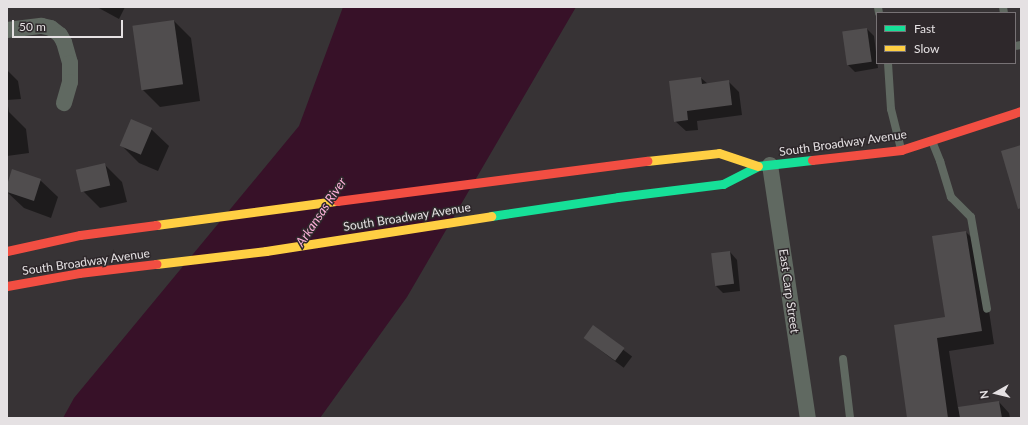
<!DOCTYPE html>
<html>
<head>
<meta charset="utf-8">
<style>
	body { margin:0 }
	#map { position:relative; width:1028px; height:425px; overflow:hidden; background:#373335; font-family:Lato,sans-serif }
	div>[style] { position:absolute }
	.water>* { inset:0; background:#371128 }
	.shadow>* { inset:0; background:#0007; transform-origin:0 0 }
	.building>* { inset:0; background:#504d4e; transform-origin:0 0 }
	.lane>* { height:8px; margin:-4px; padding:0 4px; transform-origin:4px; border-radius:4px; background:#606961 }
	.street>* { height:16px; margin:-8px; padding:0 8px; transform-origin:8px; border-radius:8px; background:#606961 }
	.fast>* { height:9px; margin:-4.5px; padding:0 4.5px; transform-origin:4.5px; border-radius:4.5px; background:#16e098 }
	.slow>* { height:9px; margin:-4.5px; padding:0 4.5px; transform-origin:4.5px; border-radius:4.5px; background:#ffcf43 }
	.jam>* { height:9px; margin:-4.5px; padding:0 4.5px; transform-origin:4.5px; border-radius:4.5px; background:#f24e42 }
	span { translate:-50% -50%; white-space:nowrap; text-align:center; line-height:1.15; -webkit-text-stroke:3px #2e282b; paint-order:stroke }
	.street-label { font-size:12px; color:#e5e1e3 }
	.water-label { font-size:13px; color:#fcb0d9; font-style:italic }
	.frame { position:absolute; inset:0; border:8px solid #e5e1e3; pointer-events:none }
	.legend { position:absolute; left:876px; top:12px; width:140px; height:52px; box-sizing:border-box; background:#2e282b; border:1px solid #777275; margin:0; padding:5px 7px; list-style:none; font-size:12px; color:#e5e1e3 }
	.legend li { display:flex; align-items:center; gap:8px; height:20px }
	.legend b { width:20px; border:1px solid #777275 }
	.north { position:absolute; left:976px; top:373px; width:40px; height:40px; -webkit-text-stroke:3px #2e282b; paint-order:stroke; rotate:262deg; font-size:11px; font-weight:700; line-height:16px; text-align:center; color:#e5e1e3 }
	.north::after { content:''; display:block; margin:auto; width:14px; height:18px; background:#e5e1e3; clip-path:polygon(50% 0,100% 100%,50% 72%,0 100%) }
	.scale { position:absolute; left:12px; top:20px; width:111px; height:18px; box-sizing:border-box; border:2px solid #e5e1e3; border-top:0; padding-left:5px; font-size:12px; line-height:14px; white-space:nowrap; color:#e5e1e3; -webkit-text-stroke:3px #2e282b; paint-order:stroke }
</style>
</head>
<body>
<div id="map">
	<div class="water">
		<div style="clip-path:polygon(343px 7px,576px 7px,407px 297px,320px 418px,63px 418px,74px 398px,299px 126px)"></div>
	</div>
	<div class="shadow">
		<div style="clip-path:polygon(97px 7px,125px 7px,119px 19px)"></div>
		<div style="clip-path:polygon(174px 21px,191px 38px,200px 101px,160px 107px,142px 89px)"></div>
		<div style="clip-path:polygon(867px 29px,874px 36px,878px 68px,855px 72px,848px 65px)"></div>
		<div style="clip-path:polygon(7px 70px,18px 81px,21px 99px,7px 100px,9px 112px,26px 129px,29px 153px,7px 156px)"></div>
		<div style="clip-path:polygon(701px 78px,708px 84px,729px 82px,739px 92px,742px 115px,697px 121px,698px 130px,686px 131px,675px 121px)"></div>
		<div style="clip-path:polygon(151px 129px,169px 146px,158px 171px,139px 163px,121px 145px)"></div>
		<div style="clip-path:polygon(104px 164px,122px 182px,127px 202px,100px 208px,82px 190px)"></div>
		<div style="clip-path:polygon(40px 180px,58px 197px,51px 218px,24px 208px,7px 192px,7px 188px)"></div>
		<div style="clip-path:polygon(966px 232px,979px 245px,994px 344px,949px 351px,958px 408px,999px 402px,1009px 413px,1010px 418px,908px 418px,895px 326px,946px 318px)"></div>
		<div style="clip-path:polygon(730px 252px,737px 260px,740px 291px,723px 293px,716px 286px)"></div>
		<div style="left:593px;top:327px;width:49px;height:14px;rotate:37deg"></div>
	</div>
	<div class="building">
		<div style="left:174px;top:20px;width:65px;height:42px;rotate:82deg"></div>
		<div style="left:867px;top:28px;width:34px;height:25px;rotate:82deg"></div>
		<div style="clip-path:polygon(701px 77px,702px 84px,729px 80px,732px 105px,687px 111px,688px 120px,674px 122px,669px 81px)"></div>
		<div style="left:131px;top:119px;width:23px;height:29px;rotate:23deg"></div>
		<div style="clip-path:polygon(1021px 145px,1021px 208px,1018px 209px,1001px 151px)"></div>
		<div style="left:105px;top:163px;width:23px;height:30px;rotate:77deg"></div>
		<div style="clip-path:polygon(12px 169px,41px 179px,34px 201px,7px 192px,7px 185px)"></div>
		<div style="clip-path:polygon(966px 231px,982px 331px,937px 338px,948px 418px,907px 418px,894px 325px,945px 317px,932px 236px)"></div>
		<div style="left:730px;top:251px;width:33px;height:19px;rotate:83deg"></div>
		<div style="left:593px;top:325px;width:39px;height:16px;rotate:36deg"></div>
		<div style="clip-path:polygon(999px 401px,1002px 418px,960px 418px,958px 407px)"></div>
	</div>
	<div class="lane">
		<div style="left:878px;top:7px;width:6px;rotate:81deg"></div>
		<div style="left:1003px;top:7px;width:6px;rotate:81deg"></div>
		<div style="left:1015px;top:46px;width:6px;rotate:-9deg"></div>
		<div style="left:888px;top:63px;width:46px;rotate:86.3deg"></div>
		<div style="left:891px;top:109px;width:41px;rotate:76deg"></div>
		<div style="left:932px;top:141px;width:22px;rotate:68deg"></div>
		<div style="left:940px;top:161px;width:38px;rotate:73deg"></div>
		<div style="left:951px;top:197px;width:28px;rotate:45deg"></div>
		<div style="left:971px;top:217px;width:93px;rotate:80.1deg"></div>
		<div style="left:843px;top:359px;width:59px;rotate:83.2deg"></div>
	</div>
	<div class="street">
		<div style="left:7px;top:30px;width:35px;rotate:-7deg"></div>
		<div style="left:42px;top:26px;width:9px;rotate:13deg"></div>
		<div style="left:51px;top:28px;width:11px;rotate:38deg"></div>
		<div style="left:60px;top:35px;width:8px;rotate:60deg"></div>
		<div style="left:64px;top:42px;width:22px;rotate:74deg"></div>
		<div style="left:70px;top:63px;width:19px;rotate:90deg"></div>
		<div style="left:70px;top:82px;width:22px;rotate:106deg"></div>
		<div style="left:770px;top:165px;width:256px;rotate:81.5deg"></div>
	</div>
	<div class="fast">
		<div style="left:491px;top:216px;width:128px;rotate:-8.5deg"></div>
		<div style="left:618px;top:197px;width:106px;rotate:-7.1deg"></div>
		<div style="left:723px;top:184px;width:39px;rotate:-27deg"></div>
		<div style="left:758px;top:166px;width:54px;rotate:-6.3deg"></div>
	</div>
	<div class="slow">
		<div style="left:647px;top:161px;width:72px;rotate:-6.3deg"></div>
		<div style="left:719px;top:153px;width:41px;rotate:18.4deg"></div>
		<div style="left:156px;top:225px;width:183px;rotate:-7.6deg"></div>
		<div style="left:156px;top:264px;width:111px;rotate:-6.7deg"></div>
		<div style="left:266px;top:251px;width:228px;rotate:-8.8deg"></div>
	</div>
	<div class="jam">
		<div style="left:812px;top:160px;width:90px;rotate:-6.4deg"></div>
		<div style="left:901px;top:150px;width:126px;rotate:-18deg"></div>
		<div style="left:337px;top:201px;width:313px;rotate:-7.4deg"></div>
		<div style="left:7px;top:251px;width:75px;rotate:-12.4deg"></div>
		<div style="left:80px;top:235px;width:77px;rotate:-7.5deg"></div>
		<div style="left:7px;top:286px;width:73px;rotate:-10.2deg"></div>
		<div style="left:79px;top:273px;width:78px;rotate:-6.7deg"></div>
	</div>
	<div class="street-label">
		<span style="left:843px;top:143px;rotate:-8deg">South Broadway Avenue</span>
		<span style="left:407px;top:217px;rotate:-9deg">South Broadway Avenue</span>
		<span style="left:86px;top:262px;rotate:-8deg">South Broadway Avenue</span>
		<span style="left:789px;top:291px;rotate:82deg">East Carp Street</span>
	</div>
	<div class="water-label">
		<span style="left:321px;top:212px;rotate:-56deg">Arkansas River</span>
	</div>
	<div class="frame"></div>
	<ul class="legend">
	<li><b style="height:5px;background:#16e098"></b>Fast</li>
	<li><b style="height:5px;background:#ffcf43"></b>Slow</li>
	</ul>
	<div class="north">N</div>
	<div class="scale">50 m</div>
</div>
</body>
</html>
